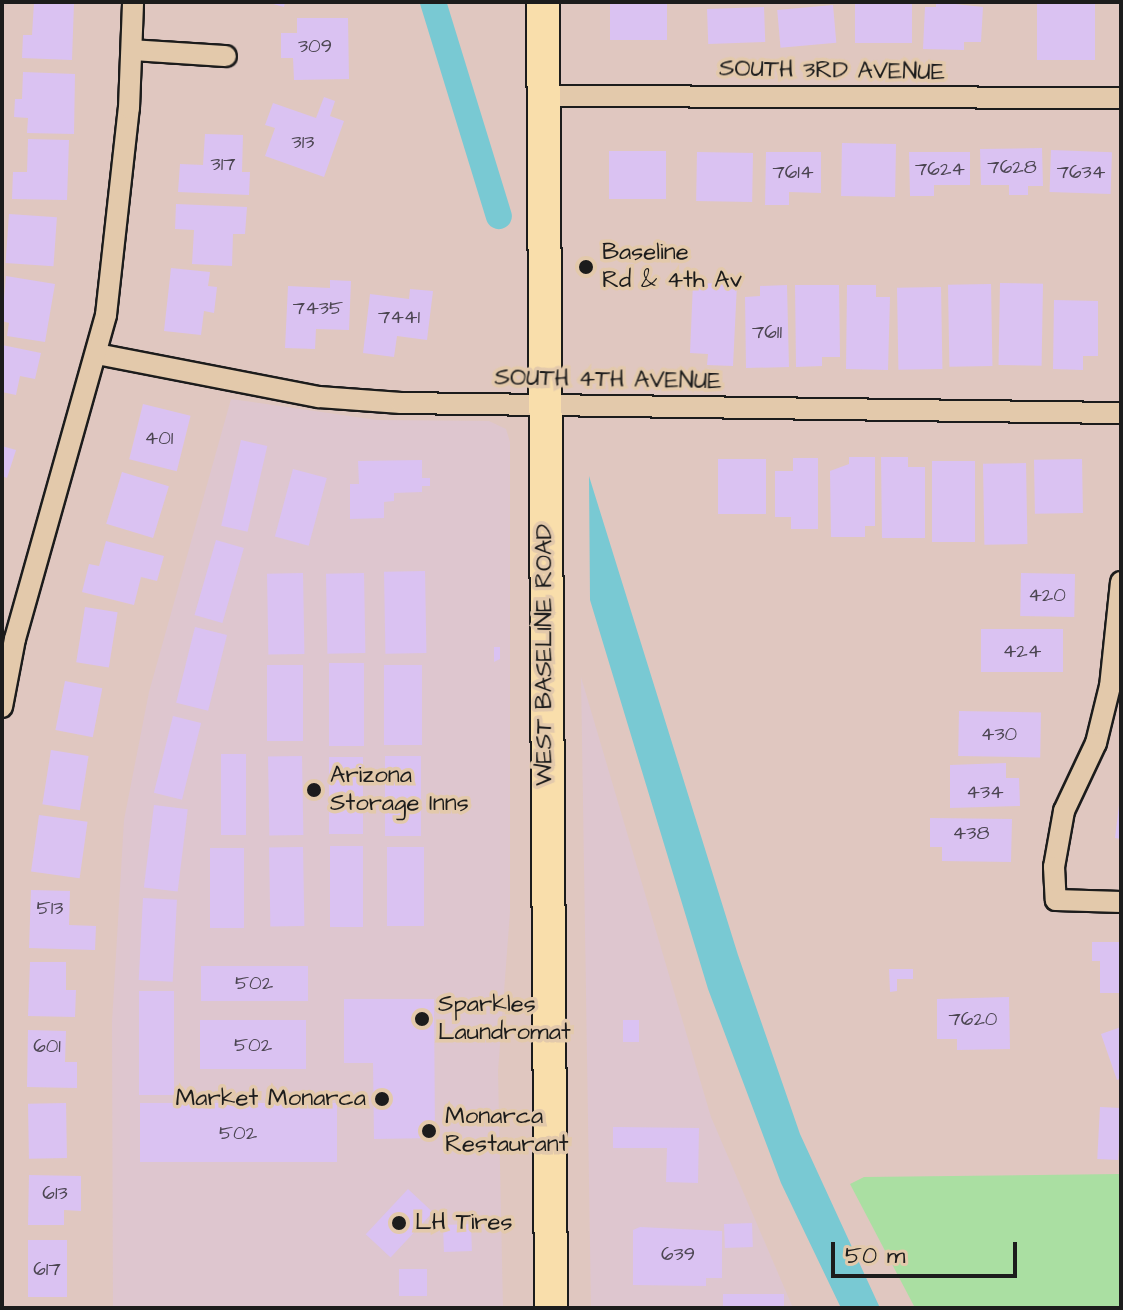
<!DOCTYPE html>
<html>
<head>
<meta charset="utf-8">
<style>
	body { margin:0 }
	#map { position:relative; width:1123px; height:1310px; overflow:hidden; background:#e0c7c0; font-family:"Architects Daughter",sans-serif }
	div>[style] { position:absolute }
	.built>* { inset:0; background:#dec6cf }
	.green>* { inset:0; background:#aadfa2 }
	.water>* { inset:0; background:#79c9d3 }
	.canal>* { height:26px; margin:-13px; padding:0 13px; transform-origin:13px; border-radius:13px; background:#79c9d3 }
	.building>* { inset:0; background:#dac2f2; transform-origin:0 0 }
	.roads { filter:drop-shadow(2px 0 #1c1c1c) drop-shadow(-2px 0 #1c1c1c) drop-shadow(0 2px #1c1c1c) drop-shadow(0 -2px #1c1c1c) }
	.street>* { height:20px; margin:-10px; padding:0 10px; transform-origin:10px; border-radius:10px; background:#e3c9ab }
	.primary>* { height:32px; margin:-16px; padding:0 16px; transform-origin:16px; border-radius:16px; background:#f9deab }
	.dots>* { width:22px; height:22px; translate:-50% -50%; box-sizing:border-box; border:4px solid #e3c9ab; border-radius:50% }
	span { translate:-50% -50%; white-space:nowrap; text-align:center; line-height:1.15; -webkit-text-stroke:7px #e3c9ab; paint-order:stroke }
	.number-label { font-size:20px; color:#4c4652 }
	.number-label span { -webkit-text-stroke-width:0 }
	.street-label { font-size:24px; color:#1c1c1c }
	.poi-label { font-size:24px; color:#1c1c1c }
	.left { translate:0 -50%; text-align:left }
	.right { translate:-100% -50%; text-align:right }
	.frame { position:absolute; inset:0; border:4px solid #1c1c1c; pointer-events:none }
	.scale { position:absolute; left:831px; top:1242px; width:186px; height:36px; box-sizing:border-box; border:4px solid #1c1c1c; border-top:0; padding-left:10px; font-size:24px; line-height:28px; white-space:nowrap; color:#1c1c1c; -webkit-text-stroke:6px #e3c9ab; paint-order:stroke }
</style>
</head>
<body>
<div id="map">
	<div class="built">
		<div style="clip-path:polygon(231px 399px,377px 420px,489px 421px,506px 429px,510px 442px,510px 912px,498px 1071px,503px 1308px,113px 1308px,112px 1022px,124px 820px,149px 692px)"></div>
		<div style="clip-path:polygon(581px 677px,711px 1117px,793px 1308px,591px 1308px)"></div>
	</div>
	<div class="green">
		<div style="clip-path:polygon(1121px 1174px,1121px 1308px,915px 1308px,850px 1184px,864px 1177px)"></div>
	</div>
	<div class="water">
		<div style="clip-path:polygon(589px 476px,738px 955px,800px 1134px,880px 1308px,841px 1308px,781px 1183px,708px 989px,590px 600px)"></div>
	</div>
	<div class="canal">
		<div style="left:433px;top:2px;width:224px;rotate:72.9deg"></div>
	</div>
	<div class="building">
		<div style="clip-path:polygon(34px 2px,74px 3px,72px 60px,22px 58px,23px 35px,32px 35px)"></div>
		<div style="clip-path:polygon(266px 2px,285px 2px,284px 7px)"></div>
		<div style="left:610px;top:2px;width:57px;height:38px"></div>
		<div style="left:855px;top:2px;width:57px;height:41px"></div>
		<div style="clip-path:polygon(936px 2px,983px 7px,981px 42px,964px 42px,964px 50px,923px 49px,925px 7px,936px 7px)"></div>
		<div style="left:1037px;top:2px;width:58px;height:58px"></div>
		<div style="left:833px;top:5px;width:38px;height:56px;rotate:85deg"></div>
		<div style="left:764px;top:7px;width:35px;height:57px;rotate:88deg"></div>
		<div style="clip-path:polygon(297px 18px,348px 18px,349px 79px,294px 80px,293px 58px,281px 58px,281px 33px,297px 33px)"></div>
		<div style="clip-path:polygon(23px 72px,75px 74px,74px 134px,27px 133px,28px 118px,14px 117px,15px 99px,22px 99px)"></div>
		<div style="clip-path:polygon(324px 97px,335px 101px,330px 116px,344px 121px,324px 177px,265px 156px,275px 128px,265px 125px,273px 103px,316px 118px)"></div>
		<div style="clip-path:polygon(205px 134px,243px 135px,242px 172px,250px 172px,249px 195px,178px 192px,180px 164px,203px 165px)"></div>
		<div style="clip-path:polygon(28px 139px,69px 140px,67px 200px,12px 199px,13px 172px,27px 172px)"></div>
		<div style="left:842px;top:143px;width:54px;height:53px;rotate:1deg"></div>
		<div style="clip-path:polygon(1042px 148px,1043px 186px,1028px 186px,1028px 195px,1009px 195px,1009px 185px,981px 185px,980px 149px)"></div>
		<div style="left:1051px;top:150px;width:61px;height:42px;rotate:2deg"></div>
		<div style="left:666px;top:151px;width:48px;height:57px;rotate:90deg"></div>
		<div style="left:697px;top:152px;width:56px;height:49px;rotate:1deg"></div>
		<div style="clip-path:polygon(766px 152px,821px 152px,821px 193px,789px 192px,789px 205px,765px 205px)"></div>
		<div style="clip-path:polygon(909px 152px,970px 152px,970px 185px,934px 185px,934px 196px,910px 196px)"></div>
		<div style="clip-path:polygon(176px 204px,247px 207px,245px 234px,233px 234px,232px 266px,192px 264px,194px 230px,175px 229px)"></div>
		<div style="left:9px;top:214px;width:48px;height:49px;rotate:4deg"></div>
		<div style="clip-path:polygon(171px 268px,210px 272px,208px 286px,217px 287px,214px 313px,204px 311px,201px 335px,164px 331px)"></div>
		<div style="clip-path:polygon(6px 276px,55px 284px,45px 342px,7px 336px,9px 323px,2px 321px)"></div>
		<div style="clip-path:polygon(330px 280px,351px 281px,349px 330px,316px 329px,315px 349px,285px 348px,288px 286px,330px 288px)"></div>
		<div style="clip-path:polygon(693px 283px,737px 284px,733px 366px,707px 365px,708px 354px,690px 353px)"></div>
		<div style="left:1000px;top:283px;width:43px;height:82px;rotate:1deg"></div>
		<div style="left:991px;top:284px;width:82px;height:43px;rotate:89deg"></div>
		<div style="clip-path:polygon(787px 285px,789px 367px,746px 368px,745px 297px,760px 296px,760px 286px)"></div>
		<div style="clip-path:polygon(795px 285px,839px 285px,840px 357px,822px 357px,822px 366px,796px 367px)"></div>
		<div style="clip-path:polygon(847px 285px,876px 285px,876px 297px,890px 297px,888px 370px,846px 369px)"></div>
		<div style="left:941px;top:287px;width:82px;height:44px;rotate:89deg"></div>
		<div style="clip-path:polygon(410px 289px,433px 291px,427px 340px,397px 336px,394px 357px,363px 353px,370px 294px,409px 299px)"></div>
		<div style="clip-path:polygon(1054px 300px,1098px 301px,1098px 356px,1083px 356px,1083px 370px,1053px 369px)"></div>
		<div style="clip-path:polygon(2px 345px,41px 353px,35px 379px,20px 376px,16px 395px,2px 392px)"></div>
		<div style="left:143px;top:404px;width:49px;height:57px;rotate:14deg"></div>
		<div style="left:241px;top:440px;width:27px;height:88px;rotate:13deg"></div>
		<div style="clip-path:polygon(2px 446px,16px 450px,7px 478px,2px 476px)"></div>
		<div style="clip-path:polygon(849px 457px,875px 457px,875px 526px,865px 526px,865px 537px,831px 537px,830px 471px,849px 464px)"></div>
		<div style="clip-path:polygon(881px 457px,908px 457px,908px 467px,925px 467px,925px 538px,882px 538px)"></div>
		<div style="clip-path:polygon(793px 458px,818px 458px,818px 529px,791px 529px,791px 517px,775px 517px,775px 471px,793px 471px)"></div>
		<div style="left:718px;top:459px;width:48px;height:55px"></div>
		<div style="left:1082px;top:459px;width:54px;height:48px;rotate:89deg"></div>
		<div style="clip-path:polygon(422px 460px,422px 478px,430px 478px,430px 486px,422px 486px,422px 492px,394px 493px,394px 501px,384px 502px,384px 518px,350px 519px,350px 484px,359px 484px,358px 461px)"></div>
		<div style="left:932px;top:461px;width:43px;height:81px"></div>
		<div style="left:1026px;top:463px;width:81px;height:43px;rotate:89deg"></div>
		<div style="left:293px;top:469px;width:35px;height:70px;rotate:15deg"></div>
		<div style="left:122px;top:472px;width:49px;height:54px;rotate:17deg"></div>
		<div style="left:216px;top:540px;width:29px;height:78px;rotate:16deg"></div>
		<div style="clip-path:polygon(106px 541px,164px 556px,157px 581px,141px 577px,134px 605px,82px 592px,89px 564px,99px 566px)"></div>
		<div style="left:425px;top:571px;width:82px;height:41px;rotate:89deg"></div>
		<div style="left:303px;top:573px;width:81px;height:36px;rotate:89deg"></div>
		<div style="left:364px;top:573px;width:80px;height:38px;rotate:89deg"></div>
		<div style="left:1021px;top:573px;width:54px;height:43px;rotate:1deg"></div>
		<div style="left:85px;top:607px;width:33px;height:56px;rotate:9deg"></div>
		<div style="left:195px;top:627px;width:33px;height:78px;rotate:14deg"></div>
		<div style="left:1063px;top:629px;width:43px;height:82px;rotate:90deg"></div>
		<div style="clip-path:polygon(494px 647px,500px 647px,500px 659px,494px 662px)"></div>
		<div style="left:329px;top:663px;width:35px;height:83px"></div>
		<div style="left:267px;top:665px;width:36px;height:76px"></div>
		<div style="left:384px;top:665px;width:38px;height:80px"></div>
		<div style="left:65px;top:681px;width:38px;height:50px;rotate:11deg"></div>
		<div style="left:959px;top:711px;width:82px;height:45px;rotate:1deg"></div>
		<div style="left:173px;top:716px;width:29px;height:79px;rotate:14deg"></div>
		<div style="left:51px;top:750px;width:38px;height:55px;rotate:9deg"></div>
		<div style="left:221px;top:754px;width:25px;height:81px"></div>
		<div style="left:302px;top:756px;width:79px;height:34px;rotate:89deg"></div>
		<div style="left:385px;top:756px;width:36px;height:80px"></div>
		<div style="left:329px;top:757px;width:34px;height:77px"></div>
		<div style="clip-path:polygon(1006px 763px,1006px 778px,1019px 778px,1020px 806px,950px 808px,950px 765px)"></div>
		<div style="left:154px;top:805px;width:34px;height:83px;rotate:7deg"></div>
		<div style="clip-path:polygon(1119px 805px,1121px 805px,1121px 839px,1115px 838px)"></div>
		<div style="left:39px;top:815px;width:49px;height:57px;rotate:8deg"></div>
		<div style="clip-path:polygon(930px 818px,1012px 819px,1011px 862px,942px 861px,942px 847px,930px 847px)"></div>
		<div style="left:330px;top:846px;width:33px;height:81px"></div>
		<div style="left:303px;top:847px;width:79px;height:34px;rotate:89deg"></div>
		<div style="left:387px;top:847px;width:37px;height:79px"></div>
		<div style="left:210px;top:848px;width:34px;height:80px"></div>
		<div style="clip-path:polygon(31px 890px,70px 891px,69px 925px,96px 926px,95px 950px,29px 948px)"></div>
		<div style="left:143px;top:898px;width:34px;height:82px;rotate:3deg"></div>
		<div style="clip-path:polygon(1092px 942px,1121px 942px,1121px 993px,1100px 993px,1100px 961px,1092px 961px)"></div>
		<div style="clip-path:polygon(30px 962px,66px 962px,66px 990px,76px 990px,75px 1017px,28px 1016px)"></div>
		<div style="left:201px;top:966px;width:107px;height:35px"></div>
		<div style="clip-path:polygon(889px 969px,913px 969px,913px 979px,897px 979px,897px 991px,890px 992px)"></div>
		<div style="left:139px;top:991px;width:35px;height:104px"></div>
		<div style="clip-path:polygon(1009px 997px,1010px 1049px,957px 1050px,957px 1039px,937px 1039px,937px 999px)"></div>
		<div style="clip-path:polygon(344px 999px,434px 999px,435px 1138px,374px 1139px,373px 1063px,344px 1063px)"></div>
		<div style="left:306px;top:1020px;width:49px;height:106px;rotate:90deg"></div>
		<div style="left:623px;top:1020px;width:16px;height:22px"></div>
		<div style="clip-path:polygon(1121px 1027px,1121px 1078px,1117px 1080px,1101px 1034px)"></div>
		<div style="clip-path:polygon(28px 1030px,66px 1031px,65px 1062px,77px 1062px,77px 1088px,27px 1087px)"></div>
		<div style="left:66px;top:1103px;width:55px;height:38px;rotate:89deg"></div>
		<div style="left:140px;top:1103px;width:197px;height:59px"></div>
		<div style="left:1100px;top:1107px;width:21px;height:52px;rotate:3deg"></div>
		<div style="clip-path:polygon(613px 1127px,699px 1128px,698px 1183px,666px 1182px,667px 1148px,613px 1148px)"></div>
		<div style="clip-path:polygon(29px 1175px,81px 1176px,81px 1211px,64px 1210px,64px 1225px,28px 1225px)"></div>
		<div style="left:408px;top:1189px;width:34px;height:62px;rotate:43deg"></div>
		<div style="left:752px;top:1223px;width:24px;height:28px;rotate:88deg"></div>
		<div style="left:471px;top:1224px;width:27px;height:28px;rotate:88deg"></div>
		<div style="clip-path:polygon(640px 1227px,722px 1231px,722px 1278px,706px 1278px,706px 1286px,633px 1285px,633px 1230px)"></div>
		<div style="left:28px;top:1240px;width:39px;height:57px"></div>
		<div style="left:427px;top:1269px;width:27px;height:28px;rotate:90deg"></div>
		<div style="left:723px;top:1294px;width:61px;height:14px"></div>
	</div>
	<div class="roads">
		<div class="street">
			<div style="left:132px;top:50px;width:94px;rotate:3.7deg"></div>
			<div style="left:543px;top:96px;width:578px;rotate:0.2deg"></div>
			<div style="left:97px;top:354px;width:226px;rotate:11deg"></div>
			<div style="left:319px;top:397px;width:82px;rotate:4.2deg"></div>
			<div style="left:401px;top:403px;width:720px;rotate:0.8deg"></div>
			<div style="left:1121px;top:582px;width:105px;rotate:96deg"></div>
			<div style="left:1110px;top:686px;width:59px;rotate:103.8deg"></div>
			<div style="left:1096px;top:743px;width:75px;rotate:115.2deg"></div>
			<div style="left:1064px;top:811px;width:57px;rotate:100.1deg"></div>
			<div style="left:1054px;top:867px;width:33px;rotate:87deg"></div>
			<div style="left:1056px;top:900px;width:65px;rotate:1.8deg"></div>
			<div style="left:2px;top:707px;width:69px;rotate:-79.2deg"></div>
			<div style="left:15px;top:639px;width:337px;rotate:-74.3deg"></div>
			<div style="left:106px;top:315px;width:208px;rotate:-83.7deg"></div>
			<div style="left:129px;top:108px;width:106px;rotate:-87.8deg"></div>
		</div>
		<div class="primary">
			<div style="left:543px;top:2px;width:1306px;rotate:89.65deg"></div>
		</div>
	</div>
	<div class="dots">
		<div style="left:586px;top:267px;background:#1c1c1c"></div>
		<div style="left:314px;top:790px;background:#1c1c1c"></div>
		<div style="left:422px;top:1019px;background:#1c1c1c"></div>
		<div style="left:382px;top:1099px;background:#1c1c1c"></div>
		<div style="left:429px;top:1131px;background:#1c1c1c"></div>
		<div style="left:399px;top:1223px;background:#1c1c1c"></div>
	</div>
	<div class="number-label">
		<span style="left:315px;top:46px">309</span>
		<span style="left:303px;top:142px">313</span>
		<span style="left:223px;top:164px">317</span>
		<span style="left:1012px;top:167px">7628</span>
		<span style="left:940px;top:169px">7624</span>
		<span style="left:793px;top:172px">7614</span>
		<span style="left:1081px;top:172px">7634</span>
		<span style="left:318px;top:308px">7435</span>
		<span style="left:399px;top:317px">7441</span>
		<span style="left:767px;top:332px">7611</span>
		<span style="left:159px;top:438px">401</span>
		<span style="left:1047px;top:595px">420</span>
		<span style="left:1022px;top:651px">424</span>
		<span style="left:999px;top:734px">430</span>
		<span style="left:985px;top:792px">434</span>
		<span style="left:971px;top:833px">438</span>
		<span style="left:50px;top:908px">513</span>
		<span style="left:254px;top:983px">502</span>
		<span style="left:973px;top:1019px">7620</span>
		<span style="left:253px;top:1045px">502</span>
		<span style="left:47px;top:1046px">601</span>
		<span style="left:238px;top:1133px">502</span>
		<span style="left:55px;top:1193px">613</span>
		<span style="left:678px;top:1254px">639</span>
		<span style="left:47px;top:1269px">617</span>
	</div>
	<div class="street-label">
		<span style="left:832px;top:71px;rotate:1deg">SOUTH 3RD AVENUE</span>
		<span style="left:608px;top:380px;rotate:1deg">SOUTH 4TH AVENUE</span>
		<span style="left:545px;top:655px;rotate:-90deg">WEST BASELINE ROAD</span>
	</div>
	<div class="poi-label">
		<span class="left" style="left:602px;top:267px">Baseline<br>Rd &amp; 4th Av</span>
		<span class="left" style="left:330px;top:790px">Arizona<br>Storage Inns</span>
		<span class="left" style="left:438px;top:1019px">Sparkles<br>Laundromat</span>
		<span class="right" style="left:366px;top:1099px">Market Monarca</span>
		<span class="left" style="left:445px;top:1131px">Monarca<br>Restaurant</span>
		<span class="left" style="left:415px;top:1223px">LH Tires</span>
	</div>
	<div class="frame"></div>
	<div class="scale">50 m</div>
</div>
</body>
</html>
